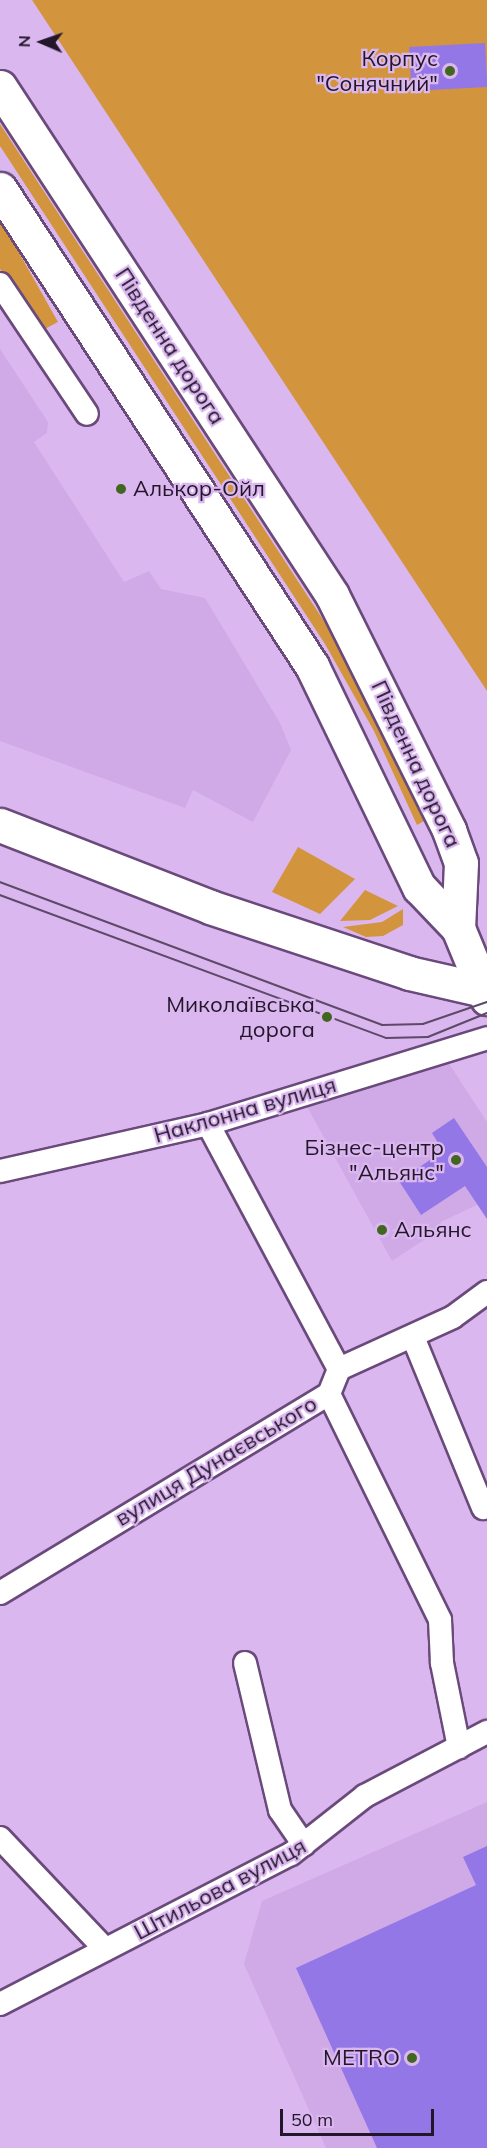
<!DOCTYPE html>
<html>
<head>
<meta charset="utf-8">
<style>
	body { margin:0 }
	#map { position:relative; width:487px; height:2148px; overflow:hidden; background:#dbb7ef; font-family:Mulish,sans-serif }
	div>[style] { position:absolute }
	.built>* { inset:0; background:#d0a9e7 }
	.green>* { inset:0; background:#d2953d }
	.building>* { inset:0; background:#9377e7; transform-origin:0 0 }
	.roads { filter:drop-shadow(2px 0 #6a4a7b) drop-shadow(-2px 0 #6a4a7b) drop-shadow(0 2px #6a4a7b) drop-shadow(0 -2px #6a4a7b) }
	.street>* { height:22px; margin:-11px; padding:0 11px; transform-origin:11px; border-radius:11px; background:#fff }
	.primary>* { height:33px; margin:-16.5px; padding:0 16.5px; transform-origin:16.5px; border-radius:16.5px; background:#fff }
	.tram>* { height:1.5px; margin:-0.75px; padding:0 0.75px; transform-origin:0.75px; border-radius:0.75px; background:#5d4968 }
	.dots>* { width:16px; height:16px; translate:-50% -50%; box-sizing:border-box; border:3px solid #dbb7ef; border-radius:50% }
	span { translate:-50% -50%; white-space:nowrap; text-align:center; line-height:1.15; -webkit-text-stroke:4.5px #dbb7ef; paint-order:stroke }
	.poi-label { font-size:22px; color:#23162a }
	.right { translate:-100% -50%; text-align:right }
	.left { translate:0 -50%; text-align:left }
	.street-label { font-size:22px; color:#23162a }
	.north { position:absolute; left:12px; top:12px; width:60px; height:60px; -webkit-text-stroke:4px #dbb7ef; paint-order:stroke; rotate:272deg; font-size:16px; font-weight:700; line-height:24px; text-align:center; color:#23162a }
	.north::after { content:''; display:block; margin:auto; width:21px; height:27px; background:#23162a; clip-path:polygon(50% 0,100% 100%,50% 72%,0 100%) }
	.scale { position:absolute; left:280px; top:2109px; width:154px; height:27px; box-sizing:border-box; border:3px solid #23162a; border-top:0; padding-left:8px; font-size:18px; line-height:21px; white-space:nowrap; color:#23162a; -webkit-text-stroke:4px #dbb7ef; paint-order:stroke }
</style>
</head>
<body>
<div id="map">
	<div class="built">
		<div style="clip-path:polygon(0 349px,48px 422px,47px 433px,34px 442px,124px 582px,149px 571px,161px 589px,205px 598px,280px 723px,291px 750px,253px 822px,193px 790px,185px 808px,0 741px)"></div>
		<div style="clip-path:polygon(444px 1056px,487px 1122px,487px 1200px,441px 1222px,439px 1230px,392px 1261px,305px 1103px)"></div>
		<div style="clip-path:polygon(487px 1802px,487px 2148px,326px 2148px,244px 1964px,262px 1901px)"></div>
	</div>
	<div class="green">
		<div style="clip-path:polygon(32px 0,487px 0,487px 691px)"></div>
		<div style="clip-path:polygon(0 124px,335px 638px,424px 821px,417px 825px,374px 731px,325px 644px,0 146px)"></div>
		<div style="clip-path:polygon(0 219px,58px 322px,41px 331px,0 269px)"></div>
		<div style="clip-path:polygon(298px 847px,355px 879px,320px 914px,272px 892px)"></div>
		<div style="clip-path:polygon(365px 890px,398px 906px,370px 920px,340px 921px)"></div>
		<div style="clip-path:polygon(403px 909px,403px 925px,383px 936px,366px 937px,343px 927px,382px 922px)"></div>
	</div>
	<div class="building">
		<div style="left:485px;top:43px;width:44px;height:76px;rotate:87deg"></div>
		<div style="clip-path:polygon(454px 1118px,487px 1167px,487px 1219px,465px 1186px,421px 1215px,399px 1181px,443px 1151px,432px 1133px)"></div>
		<div style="clip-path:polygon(487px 1846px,487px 2148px,377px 2148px,296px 1968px,476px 1885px,463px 1857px)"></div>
	</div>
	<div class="roads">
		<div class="street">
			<div style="left:0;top:284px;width:156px;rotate:56.2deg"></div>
			<div style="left:208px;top:1124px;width:278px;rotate:61.9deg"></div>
			<div style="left:0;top:1171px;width:213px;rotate:-12.7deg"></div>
			<div style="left:208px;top:1124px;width:292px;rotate:-17.1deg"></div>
			<div style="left:413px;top:1337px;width:185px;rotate:67.7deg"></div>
			<div style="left:329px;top:1394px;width:252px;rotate:63.8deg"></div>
			<div style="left:440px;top:1620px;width:43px;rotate:87.3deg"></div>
			<div style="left:442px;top:1663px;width:86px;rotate:78.6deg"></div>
			<div style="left:0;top:1593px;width:385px;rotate:-31.2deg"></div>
			<div style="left:329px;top:1394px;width:27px;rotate:-68deg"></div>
			<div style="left:339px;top:1369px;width:125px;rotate:-24.5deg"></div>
			<div style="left:453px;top:1317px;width:42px;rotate:-36.3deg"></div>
			<div style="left:245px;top:1663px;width:151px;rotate:76.6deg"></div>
			<div style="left:280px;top:1810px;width:42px;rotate:55.6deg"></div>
			<div style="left:0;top:1838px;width:153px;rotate:46.6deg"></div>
			<div style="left:0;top:2004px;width:327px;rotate:-27.3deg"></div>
			<div style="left:291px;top:1854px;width:94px;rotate:-38.1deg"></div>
			<div style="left:365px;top:1796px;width:138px;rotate:-27.7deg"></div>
		</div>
		<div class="primary">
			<div style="left:0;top:87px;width:607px;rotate:56.83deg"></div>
			<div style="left:332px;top:595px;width:263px;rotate:63.5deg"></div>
			<div style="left:449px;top:830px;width:35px;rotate:70deg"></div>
			<div style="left:461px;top:863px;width:65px;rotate:92.6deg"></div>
			<div style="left:0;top:189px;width:570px;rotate:56.81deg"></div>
			<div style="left:312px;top:666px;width:246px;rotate:64.2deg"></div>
			<div style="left:419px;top:887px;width:57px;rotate:46.4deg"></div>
			<div style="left:458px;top:928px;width:76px;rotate:67.5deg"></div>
			<div style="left:0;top:825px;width:225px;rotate:21.3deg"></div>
			<div style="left:210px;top:907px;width:210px;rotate:18.3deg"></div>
			<div style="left:409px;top:973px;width:77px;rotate:12.8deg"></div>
		</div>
	</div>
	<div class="tram">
		<div style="left:0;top:882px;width:408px;rotate:20.5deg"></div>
		<div style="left:382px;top:1025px;width:41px;rotate:-1.4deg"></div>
		<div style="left:423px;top:1024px;width:68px;rotate:-19deg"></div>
		<div style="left:0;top:895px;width:412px;rotate:20.3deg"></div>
		<div style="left:386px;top:1038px;width:42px;rotate:-1.4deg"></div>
		<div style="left:428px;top:1037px;width:64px;rotate:-22.1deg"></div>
	</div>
	<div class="dots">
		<div style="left:450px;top:71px;background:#41661f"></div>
		<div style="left:121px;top:489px;background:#41661f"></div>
		<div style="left:327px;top:1017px;background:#41661f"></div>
		<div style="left:456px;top:1160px;background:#41661f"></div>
		<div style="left:382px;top:1230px;background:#41661f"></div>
		<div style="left:412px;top:2058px;background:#41661f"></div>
	</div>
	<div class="poi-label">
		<span class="right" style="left:438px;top:71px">Корпус<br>"Сонячний"</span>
		<span class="left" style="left:133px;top:489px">Алькор-Ойл</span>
		<span class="right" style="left:315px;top:1017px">Миколаївська<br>дорога</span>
		<span class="right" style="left:444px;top:1160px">Бізнес-центр<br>"Альянс"</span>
		<span class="left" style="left:394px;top:1230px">Альянс</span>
		<span class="right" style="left:400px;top:2058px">METRO</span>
	</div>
	<div class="street-label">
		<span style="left:170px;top:346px;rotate:57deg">Південна дорога</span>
		<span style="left:416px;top:764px;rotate:65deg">Південна дорога</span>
		<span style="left:245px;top:1110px;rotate:-16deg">Наклонна вулиця</span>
		<span style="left:216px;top:1461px;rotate:-31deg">вулиця Дунаєвського</span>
		<span style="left:220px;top:1889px;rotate:-28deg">Штильова вулиця</span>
	</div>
	<div class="north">N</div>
	<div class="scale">50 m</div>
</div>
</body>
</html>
